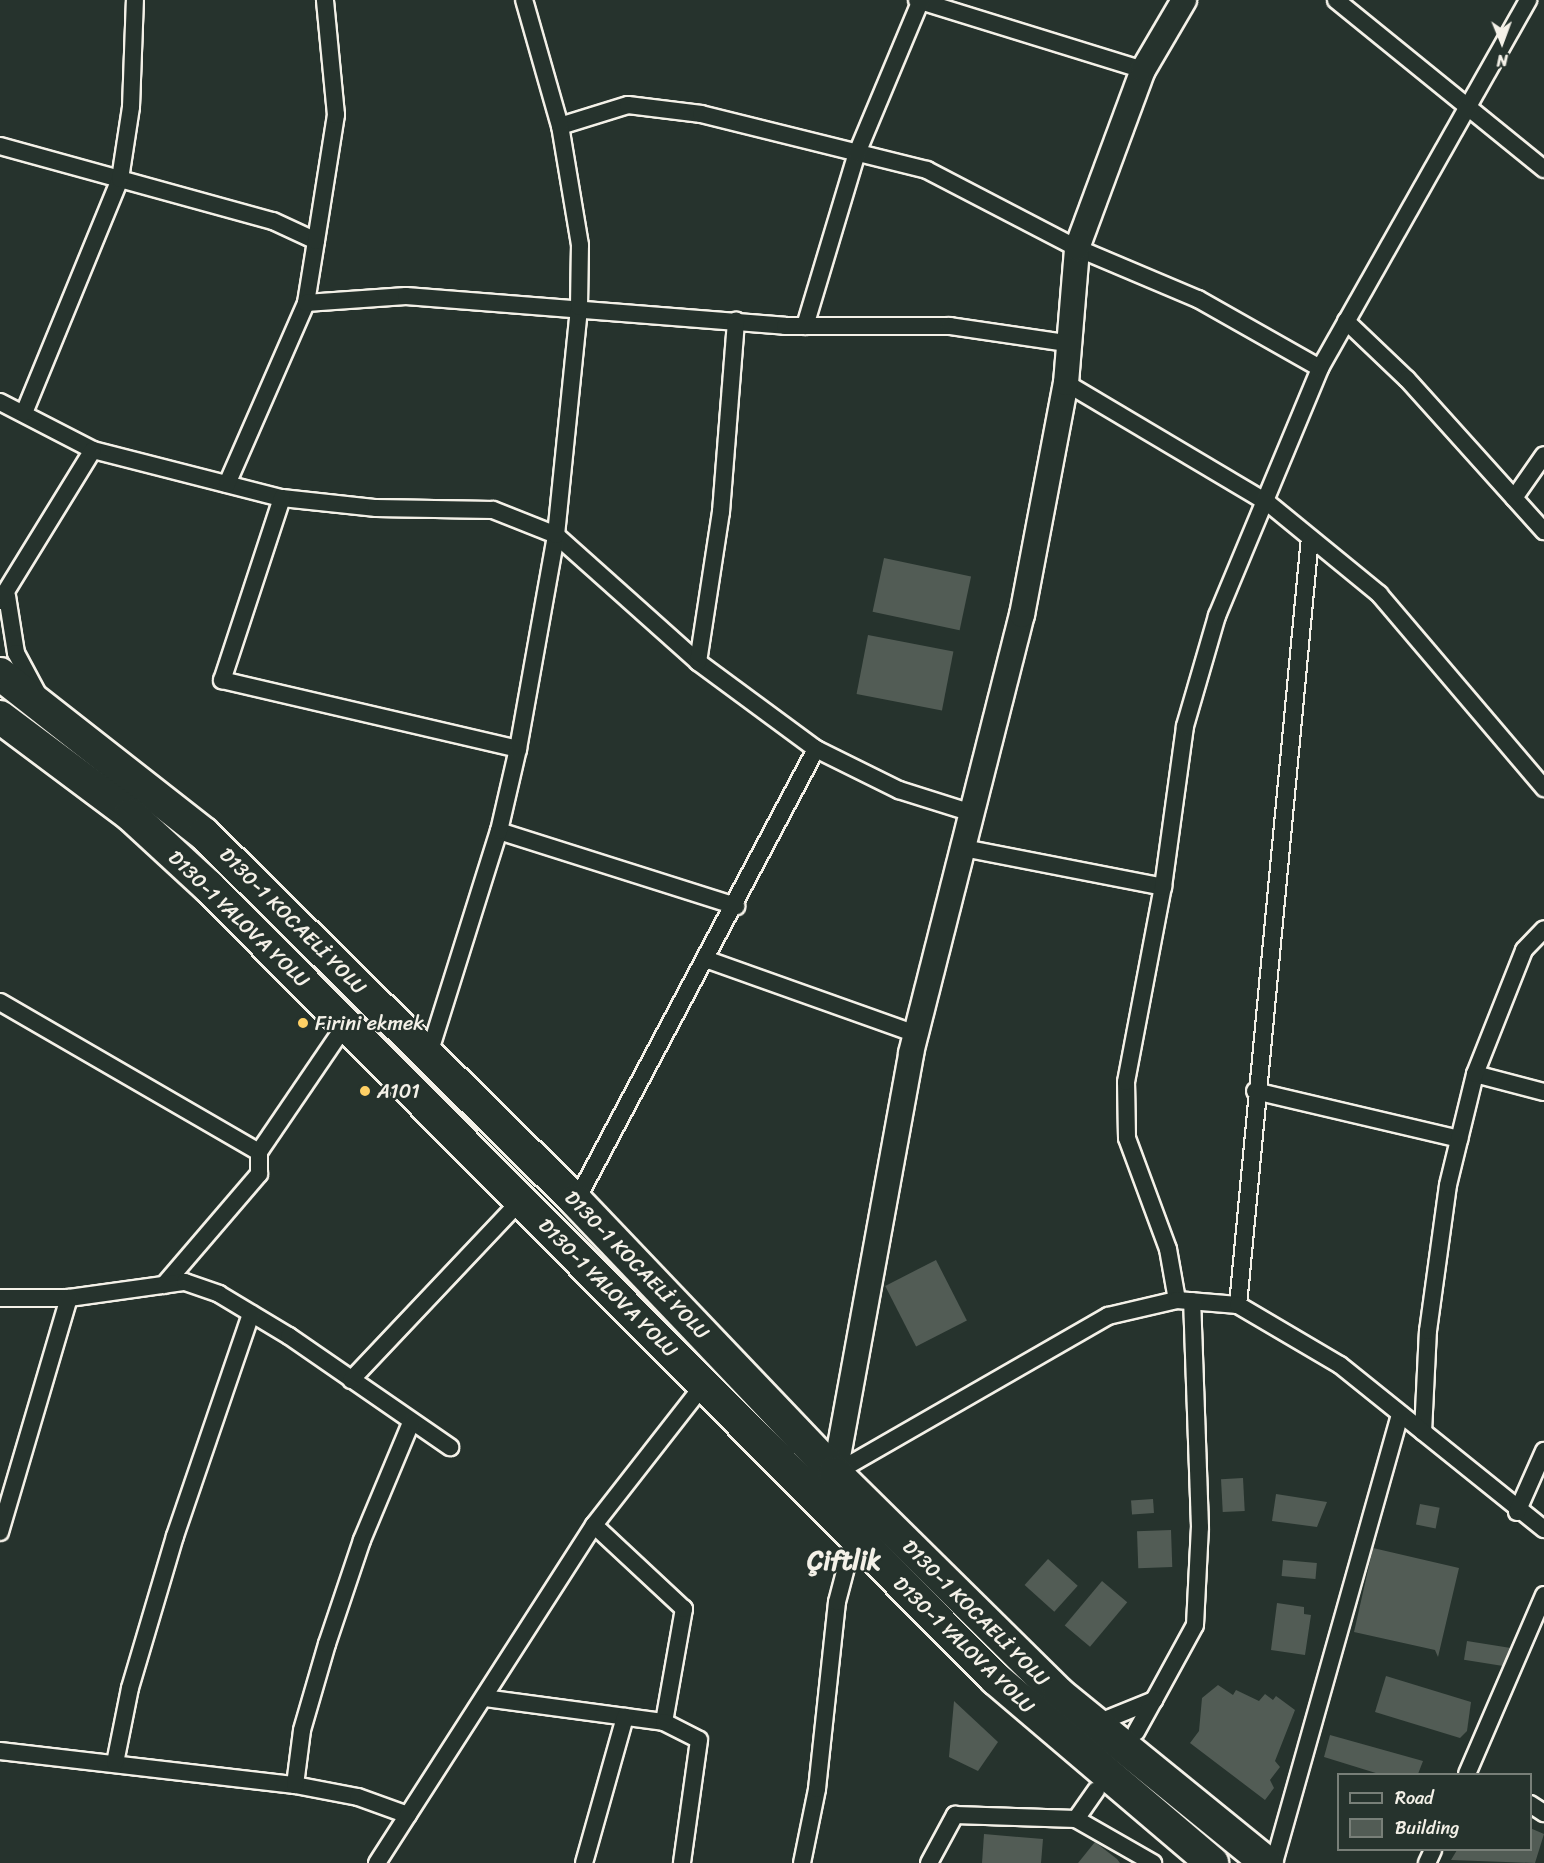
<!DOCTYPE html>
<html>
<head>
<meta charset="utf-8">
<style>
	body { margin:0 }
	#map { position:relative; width:1544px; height:1863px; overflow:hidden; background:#26332d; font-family:Sriracha,sans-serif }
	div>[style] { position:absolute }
	.building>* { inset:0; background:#525c55; transform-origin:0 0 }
	.roads { filter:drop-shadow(2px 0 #f4f1e8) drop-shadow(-2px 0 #f4f1e8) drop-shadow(0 2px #f4f1e8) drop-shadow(0 -2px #f4f1e8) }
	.street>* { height:16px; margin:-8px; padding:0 8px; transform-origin:8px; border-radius:8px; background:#26332d }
	.secondary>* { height:24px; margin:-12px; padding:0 12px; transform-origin:12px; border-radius:12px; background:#26332d }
	.highway>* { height:32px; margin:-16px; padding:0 16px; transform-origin:16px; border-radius:16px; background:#26332d }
	.dots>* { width:16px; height:16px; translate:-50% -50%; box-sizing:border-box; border:3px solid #26332d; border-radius:50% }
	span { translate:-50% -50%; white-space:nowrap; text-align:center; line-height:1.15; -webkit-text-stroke:4.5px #26332d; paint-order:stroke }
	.street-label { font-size:20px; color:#f4f1e8 }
	.poi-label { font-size:20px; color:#f4f1e8 }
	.left { translate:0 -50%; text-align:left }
	.district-label { font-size:26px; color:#f4f1e8; font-weight:700 }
	.legend { position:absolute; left:1337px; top:1773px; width:195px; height:78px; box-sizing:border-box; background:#26332d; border:2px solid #787f78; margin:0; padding:8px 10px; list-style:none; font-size:18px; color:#f4f1e8 }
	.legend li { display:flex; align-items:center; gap:12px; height:30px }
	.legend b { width:30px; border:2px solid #787f78 }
	.north { position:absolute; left:1472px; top:12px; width:60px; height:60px; -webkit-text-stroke:4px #26332d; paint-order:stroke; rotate:179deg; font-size:16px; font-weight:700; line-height:24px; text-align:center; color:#f4f1e8 }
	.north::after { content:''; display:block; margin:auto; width:21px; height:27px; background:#f4f1e8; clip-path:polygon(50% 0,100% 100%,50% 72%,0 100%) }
</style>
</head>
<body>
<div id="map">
	<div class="building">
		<div style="left:884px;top:558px;width:89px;height:55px;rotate:12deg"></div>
		<div style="left:868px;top:635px;width:87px;height:60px;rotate:11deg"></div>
		<div style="left:936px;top:1260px;width:68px;height:57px;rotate:63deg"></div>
		<div style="left:1243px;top:1478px;width:33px;height:22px;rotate:87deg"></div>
		<div style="clip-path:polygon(1276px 1494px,1327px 1502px,1317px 1527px,1272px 1521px)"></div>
		<div style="left:1153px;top:1499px;width:14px;height:22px;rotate:86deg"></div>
		<div style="left:1420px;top:1504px;width:20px;height:21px;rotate:11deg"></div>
		<div style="left:1171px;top:1530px;width:37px;height:34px;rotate:88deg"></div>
		<div style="clip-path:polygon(1373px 1548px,1459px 1568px,1438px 1657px,1435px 1650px,1354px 1632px)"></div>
		<div style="left:1048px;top:1559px;width:40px;height:35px;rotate:42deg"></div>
		<div style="left:1283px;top:1560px;width:34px;height:16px;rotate:5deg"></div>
		<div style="left:1102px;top:1581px;width:33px;height:58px;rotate:40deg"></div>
		<div style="clip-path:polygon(1277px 1603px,1304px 1607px,1304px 1614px,1311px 1615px,1305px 1655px,1271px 1650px)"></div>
		<div style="left:1467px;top:1641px;width:49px;height:19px;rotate:9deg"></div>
		<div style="clip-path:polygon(1386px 1676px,1471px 1702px,1467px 1731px,1460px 1738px,1375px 1712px)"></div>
		<div style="clip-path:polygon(1218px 1685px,1233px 1695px,1236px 1690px,1259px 1701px,1265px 1694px,1273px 1700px,1276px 1696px,1295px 1710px,1275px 1761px,1280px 1767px,1270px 1780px,1274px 1788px,1265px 1800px,1190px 1743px,1199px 1731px,1202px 1698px)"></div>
		<div style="clip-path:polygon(954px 1701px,998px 1742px,978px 1771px,949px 1757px)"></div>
		<div style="clip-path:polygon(1330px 1735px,1423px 1761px,1418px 1774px,1379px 1774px,1324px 1757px)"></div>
		<div style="clip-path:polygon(1530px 1828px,1544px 1834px,1535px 1863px,1451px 1860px,1457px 1850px,1530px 1850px)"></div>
		<div style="clip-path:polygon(984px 1834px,1043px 1839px,1041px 1863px,982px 1863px)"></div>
		<div style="clip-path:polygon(1095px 1842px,1117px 1859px,1120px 1863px,1078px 1863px)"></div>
	</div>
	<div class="roads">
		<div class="street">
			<div style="left:917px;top:0;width:237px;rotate:17.2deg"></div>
			<div style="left:1336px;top:0;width:268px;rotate:39.1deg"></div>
			<div style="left:560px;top:126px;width:71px;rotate:-17.2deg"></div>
			<div style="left:628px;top:105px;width:74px;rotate:7deg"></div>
			<div style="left:701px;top:114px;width:233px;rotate:13.9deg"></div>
			<div style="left:927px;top:170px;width:169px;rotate:27.5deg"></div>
			<div style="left:1077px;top:248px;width:131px;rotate:22.9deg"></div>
			<div style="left:1198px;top:299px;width:140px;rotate:29.5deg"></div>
			<div style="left:0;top:146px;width:283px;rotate:15.4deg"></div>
			<div style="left:273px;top:221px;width:47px;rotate:24.9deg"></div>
			<div style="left:316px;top:241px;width:63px;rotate:99.2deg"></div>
			<div style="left:316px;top:241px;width:128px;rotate:-81deg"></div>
			<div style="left:336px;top:115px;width:116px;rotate:-95.5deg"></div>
			<div style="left:1346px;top:321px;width:84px;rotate:43.6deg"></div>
			<div style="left:1407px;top:379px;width:205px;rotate:48deg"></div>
			<div style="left:805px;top:326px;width:181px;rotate:-73.3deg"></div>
			<div style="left:857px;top:153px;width:166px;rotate:-67.3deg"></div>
			<div style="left:1066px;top:383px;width:235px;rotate:30.7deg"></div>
			<div style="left:1268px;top:503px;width:144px;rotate:39.3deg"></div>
			<div style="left:1379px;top:594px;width:255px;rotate:49.6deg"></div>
			<div style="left:0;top:402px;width:105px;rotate:27.3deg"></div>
			<div style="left:93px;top:450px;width:195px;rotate:14.3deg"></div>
			<div style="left:282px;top:498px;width:95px;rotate:6.1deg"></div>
			<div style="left:376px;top:508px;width:117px;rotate:1deg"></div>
			<div style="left:493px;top:510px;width:68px;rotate:21.6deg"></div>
			<div style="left:556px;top:535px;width:191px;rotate:41.8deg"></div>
			<div style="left:698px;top:662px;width:147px;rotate:36.4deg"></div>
			<div style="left:816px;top:749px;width:93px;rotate:26.3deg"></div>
			<div style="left:899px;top:790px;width:77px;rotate:17.5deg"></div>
			<div style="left:24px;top:413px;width:253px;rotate:-67.7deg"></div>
			<div style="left:120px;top:179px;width:73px;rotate:-81.3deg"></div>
			<div style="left:131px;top:107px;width:107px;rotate:-87.9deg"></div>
			<div style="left:227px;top:484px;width:197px;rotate:-66.4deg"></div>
			<div style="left:306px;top:303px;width:100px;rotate:-4deg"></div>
			<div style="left:406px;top:296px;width:380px;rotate:4.5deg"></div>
			<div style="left:785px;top:326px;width:165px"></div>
			<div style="left:950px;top:326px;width:117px;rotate:8.3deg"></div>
			<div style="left:282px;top:498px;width:192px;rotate:108.2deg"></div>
			<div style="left:222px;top:680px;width:304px;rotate:13.1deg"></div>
			<div style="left:1514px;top:498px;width:52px;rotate:-55.1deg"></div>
			<div style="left:7px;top:596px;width:58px;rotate:81deg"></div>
			<div style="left:16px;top:653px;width:47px;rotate:61.8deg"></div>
			<div style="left:0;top:601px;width:177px;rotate:-58.4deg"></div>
			<div style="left:698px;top:662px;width:152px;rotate:-81.3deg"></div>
			<div style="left:721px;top:512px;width:192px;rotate:-85.5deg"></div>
			<div style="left:499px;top:831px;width:249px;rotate:17.6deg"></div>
			<div style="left:963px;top:848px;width:204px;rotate:11deg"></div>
			<div style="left:708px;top:960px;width:221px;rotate:19.6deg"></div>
			<div style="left:0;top:1002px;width:299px;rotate:30.1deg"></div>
			<div style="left:259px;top:1152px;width:22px;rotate:90deg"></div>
			<div style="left:259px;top:1174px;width:146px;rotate:130.6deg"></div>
			<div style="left:428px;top:1057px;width:237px;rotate:-72.6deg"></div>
			<div style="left:499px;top:831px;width:84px;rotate:-77deg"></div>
			<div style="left:518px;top:749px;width:217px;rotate:-79.9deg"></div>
			<div style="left:556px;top:535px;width:229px;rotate:-84.2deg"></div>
			<div style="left:579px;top:307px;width:62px;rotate:-89.1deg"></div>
			<div style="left:580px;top:245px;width:121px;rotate:-99.5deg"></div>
			<div style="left:560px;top:126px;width:131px;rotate:-105.9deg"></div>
			<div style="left:1475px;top:1074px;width:71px;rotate:14.6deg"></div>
			<div style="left:1255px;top:1091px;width:210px;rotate:13.2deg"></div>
			<div style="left:259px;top:1152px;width:155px;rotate:-55.8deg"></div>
			<div style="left:576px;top:1201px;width:512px;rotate:-62.03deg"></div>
			<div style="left:0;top:1298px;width:69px"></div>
			<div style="left:69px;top:1298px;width:117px;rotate:-7.9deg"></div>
			<div style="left:185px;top:1282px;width:36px;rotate:19deg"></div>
			<div style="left:219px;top:1294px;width:82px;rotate:31deg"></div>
			<div style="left:289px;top:1336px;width:196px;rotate:34.6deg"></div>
			<div style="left:1177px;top:1300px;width:52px;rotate:-100deg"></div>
			<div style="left:1168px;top:1249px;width:118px;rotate:-110.3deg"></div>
			<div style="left:1127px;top:1138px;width:56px;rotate:-91deg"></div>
			<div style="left:1126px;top:1082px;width:198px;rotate:-79.3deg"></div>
			<div style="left:1163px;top:887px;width:162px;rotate:-82.2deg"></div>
			<div style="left:1185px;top:726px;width:115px;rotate:-73.8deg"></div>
			<div style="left:1217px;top:616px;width:269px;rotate:-67.4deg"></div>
			<div style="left:1320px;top:368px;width:423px;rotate:-60.5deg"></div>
			<div style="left:1238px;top:1305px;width:770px;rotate:-84.64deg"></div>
			<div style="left:351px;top:1380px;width:248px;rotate:-46.6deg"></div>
			<div style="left:1423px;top:1432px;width:101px;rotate:-87.2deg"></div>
			<div style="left:1428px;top:1331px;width:147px;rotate:-82.2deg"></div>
			<div style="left:1448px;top:1185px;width:114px;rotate:-76.3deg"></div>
			<div style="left:1475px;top:1074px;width:133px;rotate:-68.4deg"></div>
			<div style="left:1524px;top:950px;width:29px;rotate:-46deg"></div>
			<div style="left:835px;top:1473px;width:315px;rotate:-29.9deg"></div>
			<div style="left:1108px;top:1316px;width:71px;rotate:-13.1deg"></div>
			<div style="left:1177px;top:1300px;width:61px;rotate:4.7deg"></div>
			<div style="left:1238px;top:1305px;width:118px;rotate:30.5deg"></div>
			<div style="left:1340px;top:1365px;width:262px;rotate:38.8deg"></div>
			<div style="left:1517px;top:1512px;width:67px;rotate:-66.1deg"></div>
			<div style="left:0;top:1532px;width:244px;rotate:-73.6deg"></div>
			<div style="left:484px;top:1698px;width:182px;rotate:7.6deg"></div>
			<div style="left:664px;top:1722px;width:115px;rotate:-80deg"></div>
			<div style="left:684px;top:1609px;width:123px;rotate:-137deg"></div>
			<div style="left:664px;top:1722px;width:39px;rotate:27deg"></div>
			<div style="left:699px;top:1740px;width:124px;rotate:97.9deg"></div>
			<div style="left:1095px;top:1724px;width:64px;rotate:-22.1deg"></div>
			<div style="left:1154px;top:1700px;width:85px;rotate:-61.3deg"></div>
			<div style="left:1195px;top:1625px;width:98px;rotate:-87.1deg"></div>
			<div style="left:1200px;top:1527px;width:226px;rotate:-92deg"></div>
			<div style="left:1136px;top:1732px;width:37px;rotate:-61deg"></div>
			<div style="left:0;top:1751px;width:297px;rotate:6.6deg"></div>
			<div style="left:295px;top:1785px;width:64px;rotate:10.8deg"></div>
			<div style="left:358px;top:1797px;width:53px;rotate:19.8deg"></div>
			<div style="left:115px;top:1763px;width:76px;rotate:-78.7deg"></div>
			<div style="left:130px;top:1688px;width:159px;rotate:-73.5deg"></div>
			<div style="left:175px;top:1536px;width:235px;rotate:-71.1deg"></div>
			<div style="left:1467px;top:1774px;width:195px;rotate:-66.7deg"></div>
			<div style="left:295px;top:1785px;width:55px;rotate:-82.7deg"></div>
			<div style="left:302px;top:1730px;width:90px;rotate:-73.8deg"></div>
			<div style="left:327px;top:1644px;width:110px;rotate:-71.4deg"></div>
			<div style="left:362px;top:1540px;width:127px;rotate:-67.3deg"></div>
			<div style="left:1530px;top:1804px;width:17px;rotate:33deg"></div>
			<div style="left:1076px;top:1819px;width:35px;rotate:-55deg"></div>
			<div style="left:377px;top:1863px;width:402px;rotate:-57.3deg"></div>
			<div style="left:594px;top:1525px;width:179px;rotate:-52deg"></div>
			<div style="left:584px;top:1863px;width:152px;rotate:-74.3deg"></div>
			<div style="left:802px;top:1863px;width:76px;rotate:-78.5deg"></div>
			<div style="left:817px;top:1789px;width:188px;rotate:-83.9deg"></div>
			<div style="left:837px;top:1602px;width:67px;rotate:-75.3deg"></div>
			<div style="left:929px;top:1863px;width:55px;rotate:-61.6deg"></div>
			<div style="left:955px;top:1815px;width:121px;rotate:1.9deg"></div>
			<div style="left:1076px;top:1819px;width:89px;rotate:29.7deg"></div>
			<div style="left:1274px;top:1863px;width:466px;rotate:-74.3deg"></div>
			<div style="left:1427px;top:1863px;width:14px;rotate:-65deg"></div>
		</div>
		<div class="secondary">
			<div style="left:835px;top:1473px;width:427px;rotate:-79.7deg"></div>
			<div style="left:911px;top:1053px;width:452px;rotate:-75.8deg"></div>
			<div style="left:1022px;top:615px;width:236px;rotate:-79.3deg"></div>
			<div style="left:1066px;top:383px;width:135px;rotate:-85.3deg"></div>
			<div style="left:1077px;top:248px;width:190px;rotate:-69.7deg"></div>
			<div style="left:1143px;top:70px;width:81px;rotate:-59.6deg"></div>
		</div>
		<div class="highway">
			<div style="left:0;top:674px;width:259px;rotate:38.1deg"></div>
			<div style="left:204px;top:834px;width:523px;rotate:44.61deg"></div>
			<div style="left:576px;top:1201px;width:376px;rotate:46.4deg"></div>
			<div style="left:835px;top:1473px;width:315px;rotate:44.6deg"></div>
			<div style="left:1059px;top:1694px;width:268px;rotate:39.1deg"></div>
			<div style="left:0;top:717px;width:164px;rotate:36.8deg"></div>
			<div style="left:131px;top:815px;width:105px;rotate:42.7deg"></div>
			<div style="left:208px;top:886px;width:1118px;rotate:45.18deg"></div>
			<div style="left:996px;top:1679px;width:284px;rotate:40.4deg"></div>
		</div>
	</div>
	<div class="dots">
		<div style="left:303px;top:1023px;background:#ffd166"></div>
		<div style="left:365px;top:1091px;background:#ffd166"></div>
	</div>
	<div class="street-label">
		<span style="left:239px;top:919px;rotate:44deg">D130-1 YALOVA YOLU</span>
		<span style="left:293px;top:921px;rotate:45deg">D130-1 KOCAELİ YOLU</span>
		<span style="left:637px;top:1265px;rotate:46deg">D130-1 KOCAELİ YOLU</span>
		<span style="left:608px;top:1288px;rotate:45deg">D130-1 YALOVA YOLU</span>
		<span style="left:976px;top:1613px;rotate:45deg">D130-1 KOCAELİ YOLU</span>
		<span style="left:964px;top:1645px;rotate:44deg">D130-1 YALOVA YOLU</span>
	</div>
	<div class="poi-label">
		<span class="left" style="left:315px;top:1023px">Firini ekmek</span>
		<span class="left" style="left:377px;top:1091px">A101</span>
	</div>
	<div class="district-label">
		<span style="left:844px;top:1561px">Çiftlik</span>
	</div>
	<ul class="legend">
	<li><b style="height:8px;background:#26332d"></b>Road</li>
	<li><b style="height:16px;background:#525c55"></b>Building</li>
	</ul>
	<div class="north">N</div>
</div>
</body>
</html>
